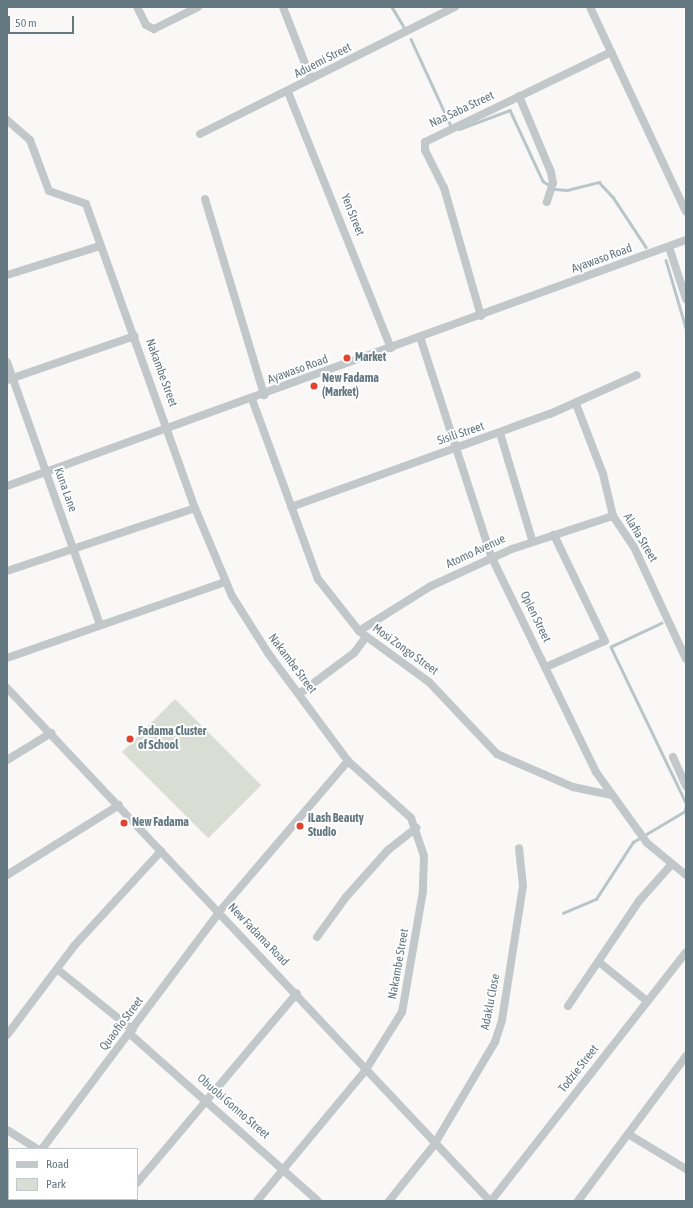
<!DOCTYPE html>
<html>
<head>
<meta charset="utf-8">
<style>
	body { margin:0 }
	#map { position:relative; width:693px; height:1208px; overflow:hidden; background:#f9f8f6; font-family:"Asap Condensed",sans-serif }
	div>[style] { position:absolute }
	.green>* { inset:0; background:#d9ded5; transform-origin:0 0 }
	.stream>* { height:2.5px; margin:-1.25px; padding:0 1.25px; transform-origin:1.25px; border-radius:1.25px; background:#b9c6c9 }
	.street>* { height:8px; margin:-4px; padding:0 4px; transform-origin:4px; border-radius:4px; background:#c2c7ca }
	.dots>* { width:11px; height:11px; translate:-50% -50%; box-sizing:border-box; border:2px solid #fff; border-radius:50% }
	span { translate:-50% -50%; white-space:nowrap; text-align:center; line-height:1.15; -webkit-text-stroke:4px #fff; paint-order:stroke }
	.street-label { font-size:12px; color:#647881 }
	.poi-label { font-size:12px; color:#647881; font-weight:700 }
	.left { translate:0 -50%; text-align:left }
	.frame { position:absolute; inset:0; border:8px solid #647881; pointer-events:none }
	.legend { position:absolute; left:8px; top:1148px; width:130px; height:52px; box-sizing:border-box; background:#fff; border:1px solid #c1c9cd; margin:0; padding:5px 7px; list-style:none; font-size:12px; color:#647881 }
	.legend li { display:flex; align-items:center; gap:8px; height:20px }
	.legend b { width:20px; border:1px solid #c1c9cd }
	.scale { position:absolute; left:8px; top:16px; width:66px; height:18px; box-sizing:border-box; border:2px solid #647881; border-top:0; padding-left:5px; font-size:12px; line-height:14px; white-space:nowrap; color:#647881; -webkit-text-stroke:3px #fff; paint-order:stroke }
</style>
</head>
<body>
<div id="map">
	<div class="green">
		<div style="left:175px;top:699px;width:122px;height:75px;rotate:45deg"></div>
	</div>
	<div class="stream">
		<div style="left:392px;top:7px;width:23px;rotate:59deg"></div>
		<div style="left:411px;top:39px;width:98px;rotate:65.3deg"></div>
		<div style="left:459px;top:129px;width:54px;rotate:-20.4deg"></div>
		<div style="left:510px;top:110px;width:78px;rotate:65.1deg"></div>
		<div style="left:543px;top:181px;width:14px;rotate:34deg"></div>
		<div style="left:555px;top:189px;width:12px;rotate:5deg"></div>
		<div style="left:567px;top:190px;width:33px;rotate:-14deg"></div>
		<div style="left:599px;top:182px;width:21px;rotate:47deg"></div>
		<div style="left:613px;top:197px;width:60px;rotate:56.6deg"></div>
		<div style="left:666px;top:260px;width:71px;rotate:73.6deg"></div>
		<div style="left:662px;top:623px;width:56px;rotate:154.8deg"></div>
		<div style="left:611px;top:647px;width:173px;rotate:64.3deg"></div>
		<div style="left:563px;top:913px;width:36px;rotate:-23deg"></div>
		<div style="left:596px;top:899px;width:68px;rotate:-57deg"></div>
		<div style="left:633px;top:842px;width:61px;rotate:-30.8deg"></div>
		<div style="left:685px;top:811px;width:5px;rotate:-79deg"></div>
	</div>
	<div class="street">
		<div style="left:137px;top:7px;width:20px;rotate:63deg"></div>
		<div style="left:146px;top:25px;width:9px;rotate:27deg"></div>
		<div style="left:154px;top:29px;width:49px;rotate:-26.6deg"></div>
		<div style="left:283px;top:7px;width:77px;rotate:68.7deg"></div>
		<div style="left:590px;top:7px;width:226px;rotate:64.9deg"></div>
		<div style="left:288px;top:92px;width:276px;rotate:68.1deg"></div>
		<div style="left:519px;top:96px;width:82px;rotate:67.2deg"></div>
		<div style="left:551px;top:172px;width:11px;rotate:80deg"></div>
		<div style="left:553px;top:183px;width:20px;rotate:108deg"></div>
		<div style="left:7px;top:120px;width:30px;rotate:41deg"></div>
		<div style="left:30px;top:140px;width:54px;rotate:69.6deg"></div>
		<div style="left:49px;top:191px;width:39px;rotate:19deg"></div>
		<div style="left:86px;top:204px;width:323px;rotate:70.3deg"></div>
		<div style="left:195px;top:508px;width:95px;rotate:67.2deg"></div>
		<div style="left:232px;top:596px;width:67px;rotate:57.7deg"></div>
		<div style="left:268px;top:653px;width:134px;rotate:53.5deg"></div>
		<div style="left:348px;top:761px;width:85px;rotate:42.1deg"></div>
		<div style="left:411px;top:818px;width:40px;rotate:71.1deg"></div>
		<div style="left:424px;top:856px;width:35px;rotate:92deg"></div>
		<div style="left:423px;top:891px;width:123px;rotate:99.8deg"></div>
		<div style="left:402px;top:1012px;width:70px;rotate:122.1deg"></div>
		<div style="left:365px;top:1071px;width:169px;rotate:129.7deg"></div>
		<div style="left:200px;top:134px;width:285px;rotate:-26.5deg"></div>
		<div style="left:205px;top:199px;width:205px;rotate:73.2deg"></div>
		<div style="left:669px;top:247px;width:55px;rotate:71.9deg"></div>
		<div style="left:7px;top:275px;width:97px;rotate:-17.3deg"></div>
		<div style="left:481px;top:316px;width:133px;rotate:-106.1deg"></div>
		<div style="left:444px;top:188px;width:42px;rotate:-116.6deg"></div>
		<div style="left:425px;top:150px;width:8px;rotate:-90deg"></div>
		<div style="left:425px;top:142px;width:207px;rotate:-25.8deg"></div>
		<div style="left:420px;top:337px;width:232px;rotate:72deg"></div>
		<div style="left:492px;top:558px;width:238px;rotate:64.1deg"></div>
		<div style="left:596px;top:772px;width:87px;rotate:54.3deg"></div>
		<div style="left:647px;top:843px;width:50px;rotate:39.4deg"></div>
		<div style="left:7px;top:362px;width:279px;rotate:70.5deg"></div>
		<div style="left:7px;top:380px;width:135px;rotate:-19deg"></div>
		<div style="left:252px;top:399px;width:192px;rotate:69.9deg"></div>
		<div style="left:318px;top:579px;width:66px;rotate:51.7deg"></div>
		<div style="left:359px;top:631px;width:87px;rotate:36.1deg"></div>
		<div style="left:429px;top:682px;width:99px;rotate:46.6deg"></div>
		<div style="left:497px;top:754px;width:83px;rotate:23.5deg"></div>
		<div style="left:573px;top:787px;width:38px;rotate:12deg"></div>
		<div style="left:576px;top:404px;width:75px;rotate:68.9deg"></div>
		<div style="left:603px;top:474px;width:43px;rotate:76.6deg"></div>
		<div style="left:613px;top:516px;width:37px;rotate:56deg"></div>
		<div style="left:634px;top:547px;width:123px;rotate:65.1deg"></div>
		<div style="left:500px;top:433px;width:112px;rotate:73.3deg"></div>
		<div style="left:7px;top:486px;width:722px;rotate:-19.92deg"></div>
		<div style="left:291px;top:507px;width:275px;rotate:-19.8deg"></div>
		<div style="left:550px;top:414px;width:95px;rotate:-24.1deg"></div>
		<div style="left:7px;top:571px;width:198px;rotate:-18.5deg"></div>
		<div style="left:359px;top:631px;width:85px;rotate:-32deg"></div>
		<div style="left:431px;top:586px;width:89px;rotate:-24.6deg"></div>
		<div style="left:512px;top:549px;width:106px;rotate:-18.1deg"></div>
		<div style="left:7px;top:658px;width:231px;rotate:-19.2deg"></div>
		<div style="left:546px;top:667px;width:64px;rotate:-23.8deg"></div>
		<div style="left:605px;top:641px;width:118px;rotate:-115.7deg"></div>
		<div style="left:7px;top:688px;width:705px;rotate:46.73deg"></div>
		<div style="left:299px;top:694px;width:69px;rotate:-36.7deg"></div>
		<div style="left:354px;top:653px;width:20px;rotate:-53deg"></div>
		<div style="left:673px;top:757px;width:32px;rotate:66deg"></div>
		<div style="left:7px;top:760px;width:52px;rotate:-31.5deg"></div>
		<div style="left:7px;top:875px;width:132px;rotate:-32deg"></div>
		<div style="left:317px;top:937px;width:49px;rotate:-54.1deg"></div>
		<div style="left:346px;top:897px;width:63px;rotate:-48.2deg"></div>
		<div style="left:388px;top:850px;width:36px;rotate:-38deg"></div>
		<div style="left:599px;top:962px;width:62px;rotate:39.1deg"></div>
		<div style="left:57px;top:969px;width:97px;rotate:38.8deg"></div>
		<div style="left:568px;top:1006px;width:127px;rotate:-55.9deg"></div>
		<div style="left:639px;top:901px;width:48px;rotate:-48.4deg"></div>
		<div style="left:130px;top:1034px;width:251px;rotate:41.6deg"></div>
		<div style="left:7px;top:1035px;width:111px;rotate:-53deg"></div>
		<div style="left:74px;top:946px;width:129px;rotate:-47.5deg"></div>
		<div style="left:7px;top:1130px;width:36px;rotate:32deg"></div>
		<div style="left:628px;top:1134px;width:68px;rotate:31.1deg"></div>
		<div style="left:42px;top:1149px;width:296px;rotate:-53.2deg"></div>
		<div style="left:219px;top:912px;width:199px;rotate:-49.5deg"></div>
		<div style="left:137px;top:1183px;width:248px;rotate:-49.9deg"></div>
		<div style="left:7px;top:1198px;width:4px;rotate:-56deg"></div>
		<div style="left:87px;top:1199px;width:3px;rotate:45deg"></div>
		<div style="left:122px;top:1201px;width:3px;rotate:-45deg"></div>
		<div style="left:389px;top:1201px;width:72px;rotate:-51.2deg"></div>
		<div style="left:434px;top:1145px;width:120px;rotate:-59.4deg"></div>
		<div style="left:495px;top:1042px;width:23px;rotate:-72deg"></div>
		<div style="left:502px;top:1020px;width:136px;rotate:-81.1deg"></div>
		<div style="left:523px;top:886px;width:38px;rotate:-96deg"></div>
		<div style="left:491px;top:1201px;width:316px;rotate:-51.9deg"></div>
		<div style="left:578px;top:1201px;width:181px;rotate:-53.3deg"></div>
	</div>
	<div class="dots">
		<div style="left:347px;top:358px;background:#e1432e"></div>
		<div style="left:314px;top:386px;background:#e1432e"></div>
		<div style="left:130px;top:739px;background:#e1432e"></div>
		<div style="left:124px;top:823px;background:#e1432e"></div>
		<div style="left:300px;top:826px;background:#e1432e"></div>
	</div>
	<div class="street-label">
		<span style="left:323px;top:61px;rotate:-27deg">Aduemi Street</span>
		<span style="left:462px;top:110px;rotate:-25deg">Naa Saba Street</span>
		<span style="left:352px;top:215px;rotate:68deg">Yen Street</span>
		<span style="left:602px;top:259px;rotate:-20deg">Ayawaso Road</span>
		<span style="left:298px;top:370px;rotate:-20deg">Ayawaso Road</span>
		<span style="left:161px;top:373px;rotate:70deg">Nakambe Street</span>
		<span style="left:461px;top:434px;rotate:-19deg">Sisili Street</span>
		<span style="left:65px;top:490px;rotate:70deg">Kuna Lane</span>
		<span style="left:640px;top:538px;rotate:59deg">Alafia Street</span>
		<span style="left:476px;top:552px;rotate:-25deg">Atomo Avenue</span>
		<span style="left:535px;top:617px;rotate:64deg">Oplen Street</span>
		<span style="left:405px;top:650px;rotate:36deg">Mosi Zongo Street</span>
		<span style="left:292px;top:664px;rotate:53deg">Nakambe Street</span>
		<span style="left:258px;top:935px;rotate:46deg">New Fadama Road</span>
		<span style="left:399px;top:964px;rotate:-80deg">Nakambe Street</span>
		<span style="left:491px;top:1002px;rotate:-79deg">Adaklu Close</span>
		<span style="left:122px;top:1024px;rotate:-53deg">Quaofio Street</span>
		<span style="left:579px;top:1069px;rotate:-52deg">Todzie Street</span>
		<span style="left:233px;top:1107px;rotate:41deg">Obuobi Gonno Street</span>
	</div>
	<div class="poi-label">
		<span class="left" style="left:355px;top:358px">Market</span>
		<span class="left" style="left:322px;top:386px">New Fadama<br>(Market)</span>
		<span class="left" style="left:138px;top:739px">Fadama Cluster<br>of School</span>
		<span class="left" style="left:308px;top:826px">iLash Beauty<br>Studio</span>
		<span class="left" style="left:132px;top:823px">New Fadama</span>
	</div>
	<div class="frame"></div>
	<ul class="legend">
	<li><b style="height:5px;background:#c2c7ca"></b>Road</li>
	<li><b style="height:11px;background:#d9ded5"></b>Park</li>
	</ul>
	<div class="scale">50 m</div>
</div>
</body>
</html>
